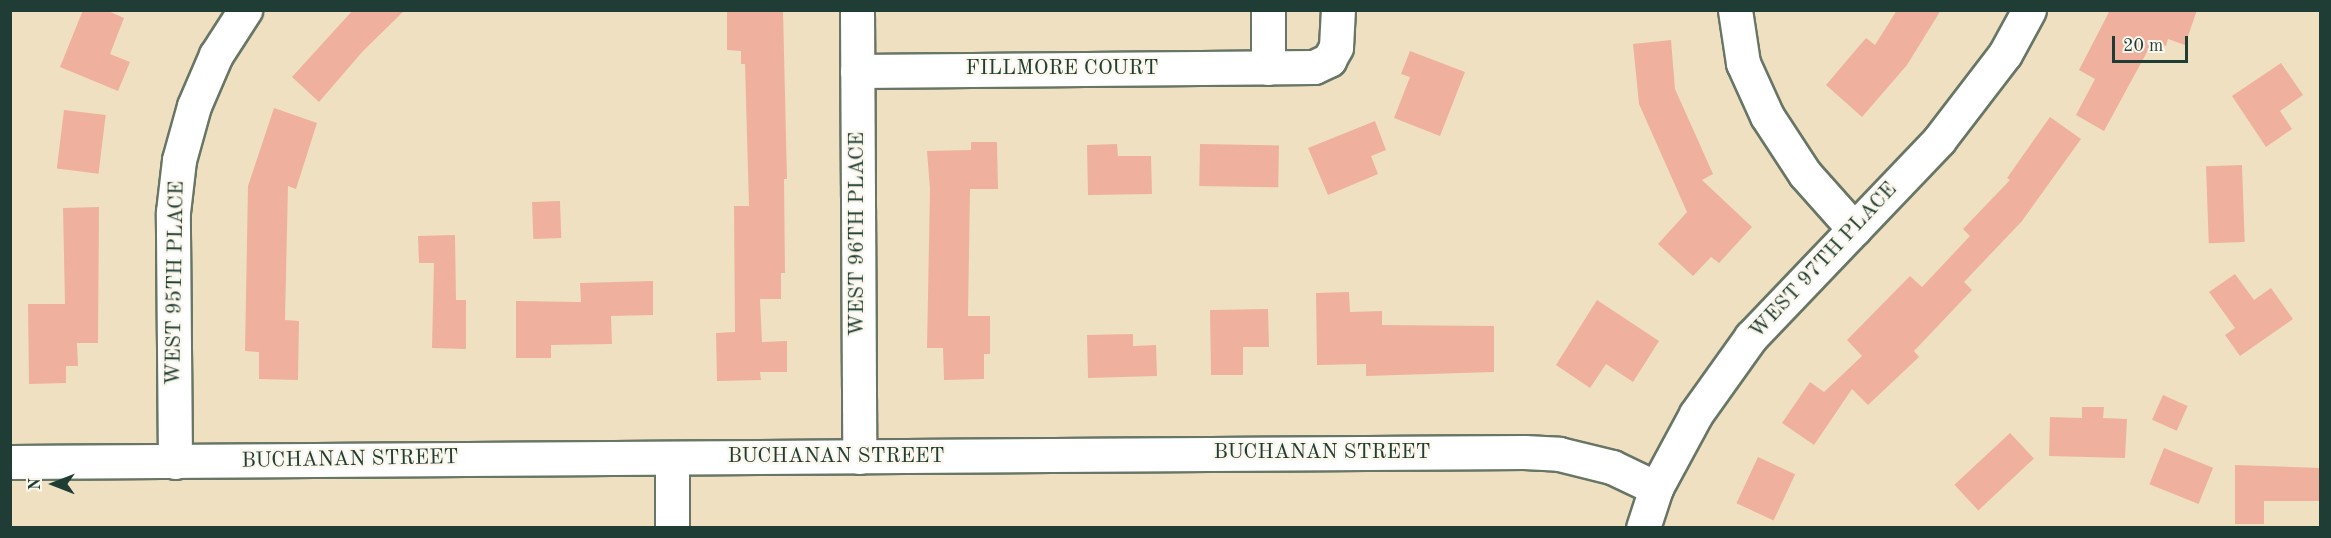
<!DOCTYPE html>
<html>
<head>
<meta charset="utf-8">
<style>
	body { margin:0 }
	#map { position:relative; width:2331px; height:538px; overflow:hidden; background:#efe0c1; font-family:"Old Standard TT",serif }
	div>[style] { position:absolute }
	.building>* { inset:0; background:#efb19d; transform-origin:0 0 }
	.roads { filter:drop-shadow(2px 0 #687665) drop-shadow(-2px 0 #687665) drop-shadow(0 2px #687665) drop-shadow(0 -2px #687665) }
	.minor>* { height:33px; margin:-16.5px; padding:0 16.5px; transform-origin:16.5px; border-radius:16.5px; background:#fff }
	span { translate:-50% -50%; white-space:nowrap; text-align:center; line-height:1.15; -webkit-text-stroke:4.5px #fbf7ec; paint-order:stroke }
	.street-label { font-size:21px; color:#1f3d34 }
	.frame { position:absolute; inset:0; border:12px solid #1f3d34; pointer-events:none }
	.north { position:absolute; left:24px; top:454px; width:60px; height:60px; -webkit-text-stroke:4px #fbf7ec; paint-order:stroke; rotate:270deg; font-size:16px; font-weight:700; line-height:24px; text-align:center; color:#1f3d34 }
	.north::after { content:''; display:block; margin:auto; width:21px; height:27px; background:#1f3d34; clip-path:polygon(50% 0,100% 100%,50% 72%,0 100%) }
	.scale { position:absolute; left:2112px; top:36px; width:76px; height:27px; box-sizing:border-box; border:3px solid #1f3d34; border-top:0; padding-left:8px; font-size:18px; line-height:21px; white-space:nowrap; color:#1f3d34; -webkit-text-stroke:4px #fbf7ec; paint-order:stroke }
</style>
</head>
<body>
<div id="map">
	<div class="building">
		<div style="clip-path:polygon(83px 10px,106px 10px,124px 18px,110px 54px,130px 62px,118px 91px,60px 67px)"></div>
		<div style="clip-path:polygon(353px 10px,405px 10px,363px 51px,319px 102px,292px 77px)"></div>
		<div style="clip-path:polygon(727px 10px,783px 10px,787px 179px,784px 179px,785px 273px,781px 273px,781px 299px,760px 299px,762px 342px,787px 341px,787px 372px,760px 372px,761px 380px,717px 381px,716px 333px,735px 332px,734px 206px,749px 206px,745px 64px,741px 64px,741px 51px,727px 50px)"></div>
		<div style="clip-path:polygon(1897px 10px,1941px 10px,1907px 65px,1862px 117px,1826px 85px,1866px 38px,1875px 45px)"></div>
		<div style="clip-path:polygon(2110px 10px,2197px 10px,2185px 45px,2168px 39px,2166px 46px,2153px 41px,2104px 131px,2076px 115px,2095px 79px,2079px 70px)"></div>
		<div style="clip-path:polygon(1671px 40px,1675px 89px,1713px 174px,1702px 180px,1752px 227px,1719px 263px,1711px 257px,1693px 276px,1658px 244px,1687px 212px,1639px 104px,1633px 44px)"></div>
		<div style="clip-path:polygon(1410px 51px,1465px 72px,1440px 136px,1394px 118px,1410px 77px,1401px 74px)"></div>
		<div style="clip-path:polygon(2281px 63px,2303px 95px,2280px 111px,2292px 129px,2266px 147px,2232px 96px)"></div>
		<div style="clip-path:polygon(274px 108px,317px 123px,296px 189px,288px 186px,285px 320px,299px 321px,298px 380px,259px 379px,259px 352px,245px 351px,248px 186px)"></div>
		<div style="left:64px;top:110px;width:42px;height:59px;rotate:7deg"></div>
		<div style="clip-path:polygon(2050px 117px,2081px 139px,2022px 221px,1964px 282px,1972px 290px,1914px 351px,1919px 357px,1868px 405px,1852px 389px,1814px 445px,1782px 423px,1810px 382px,1824px 392px,1862px 356px,1847px 340px,1910px 276px,1922px 287px,1970px 236px,1963px 229px,2010px 180px,2007px 178px)"></div>
		<div style="clip-path:polygon(1375px 121px,1386px 150px,1371px 156px,1378px 174px,1328px 195px,1308px 148px)"></div>
		<div style="clip-path:polygon(971px 142px,997px 142px,998px 189px,970px 189px,968px 316px,990px 316px,990px 354px,984px 354px,984px 379px,944px 380px,943px 348px,927px 348px,930px 189px,927px 151px,971px 150px)"></div>
		<div style="clip-path:polygon(1117px 144px,1118px 156px,1151px 156px,1152px 194px,1088px 195px,1087px 145px)"></div>
		<div style="left:1200px;top:144px;width:79px;height:42px;rotate:1deg"></div>
		<div style="left:2242px;top:165px;width:77px;height:36px;rotate:88deg"></div>
		<div style="left:560px;top:201px;width:37px;height:28px;rotate:88deg"></div>
		<div style="clip-path:polygon(99px 207px,98px 343px,77px 343px,78px 366px,66px 366px,66px 383px,29px 384px,28px 304px,65px 304px,63px 208px)"></div>
		<div style="clip-path:polygon(455px 235px,456px 300px,466px 300px,466px 349px,432px 348px,434px 263px,419px 263px,418px 236px)"></div>
		<div style="clip-path:polygon(2235px 274px,2254px 300px,2271px 288px,2293px 319px,2240px 356px,2225px 335px,2235px 328px,2209px 292px)"></div>
		<div style="clip-path:polygon(653px 281px,653px 315px,611px 316px,612px 344px,551px 345px,551px 358px,516px 358px,516px 301px,581px 302px,580px 283px)"></div>
		<div style="clip-path:polygon(1349px 292px,1350px 312px,1382px 311px,1382px 325px,1494px 326px,1494px 372px,1366px 376px,1366px 364px,1317px 365px,1316px 293px)"></div>
		<div style="clip-path:polygon(1597px 300px,1659px 341px,1633px 382px,1606px 364px,1590px 388px,1556px 365px)"></div>
		<div style="clip-path:polygon(1268px 309px,1269px 347px,1243px 347px,1243px 375px,1211px 375px,1210px 310px)"></div>
		<div style="clip-path:polygon(1133px 334px,1133px 346px,1156px 345px,1157px 376px,1088px 378px,1087px 335px)"></div>
		<div style="left:2163px;top:395px;width:27px;height:27px;rotate:24deg"></div>
		<div style="clip-path:polygon(2082px 407px,2104px 407px,2103px 418px,2127px 419px,2125px 458px,2049px 456px,2050px 417px,2082px 418px)"></div>
		<div style="left:2010px;top:433px;width:35px;height:76px;rotate:47deg"></div>
		<div style="left:2164px;top:448px;width:53px;height:39px;rotate:22deg"></div>
		<div style="left:1758px;top:457px;width:41px;height:51px;rotate:25deg"></div>
		<div style="clip-path:polygon(2235px 465px,2320px 468px,2320px 501px,2264px 501px,2264px 524px,2235px 524px)"></div>
	</div>
	<div class="roads">
		<div class="minor">
			<div style="left:857px;top:10px;width:447px;rotate:89.7deg"></div>
			<div style="left:1268px;top:10px;width:58px;rotate:90deg"></div>
			<div style="left:1735px;top:10px;width:54px;rotate:81.4deg"></div>
			<div style="left:1743px;top:63px;width:58px;rotate:65.6deg"></div>
			<div style="left:1767px;top:116px;width:69px;rotate:56.8deg"></div>
			<div style="left:1805px;top:174px;width:74px;rotate:48.3deg"></div>
			<div style="left:857px;top:71px;width:457px;rotate:-0.5deg"></div>
			<div style="left:1314px;top:67px;width:17px;rotate:-25deg"></div>
			<div style="left:1329px;top:60px;width:15px;rotate:-62deg"></div>
			<div style="left:1336px;top:47px;width:37px;rotate:-87deg"></div>
			<div style="left:672px;top:458px;width:70px;rotate:90deg"></div>
			<div style="left:10px;top:462px;width:1514px;rotate:-0.38deg"></div>
			<div style="left:1524px;top:452px;width:35px;rotate:3deg"></div>
			<div style="left:1559px;top:454px;width:55px;rotate:13.8deg"></div>
			<div style="left:1612px;top:467px;width:49px;rotate:25.5deg"></div>
			<div style="left:175px;top:462px;width:250px;rotate:-90.5deg"></div>
			<div style="left:173px;top:212px;width:52px;rotate:-83.4deg"></div>
			<div style="left:179px;top:160px;width:56px;rotate:-74.5deg"></div>
			<div style="left:194px;top:106px;width:56px;rotate:-66.7deg"></div>
			<div style="left:216px;top:55px;width:54px;rotate:-57.2deg"></div>
			<div style="left:1643px;top:528px;width:42px;rotate:-72deg"></div>
			<div style="left:1656px;top:488px;width:84px;rotate:-61.6deg"></div>
			<div style="left:1696px;top:414px;width:95px;rotate:-54.5deg"></div>
			<div style="left:1751px;top:337px;width:272px;rotate:-46.3deg"></div>
			<div style="left:1939px;top:140px;width:108px;rotate:-52.5deg"></div>
			<div style="left:2005px;top:54px;width:50px;rotate:-61.4deg"></div>
		</div>
	</div>
	<div class="street-label">
		<span style="left:1062px;top:69px">FILLMORE COURT</span>
		<span style="left:858px;top:234px;rotate:-90deg">WEST 96TH PLACE</span>
		<span style="left:1824px;top:261px;rotate:-47deg">WEST 97TH PLACE</span>
		<span style="left:176px;top:283px;rotate:-89deg">WEST 95TH PLACE</span>
		<span style="left:1322px;top:453px">BUCHANAN STREET</span>
		<span style="left:836px;top:457px">BUCHANAN STREET</span>
		<span style="left:350px;top:460px;rotate:-1deg">BUCHANAN STREET</span>
	</div>
	<div class="frame"></div>
	<div class="north">N</div>
	<div class="scale">20 m</div>
</div>
</body>
</html>
